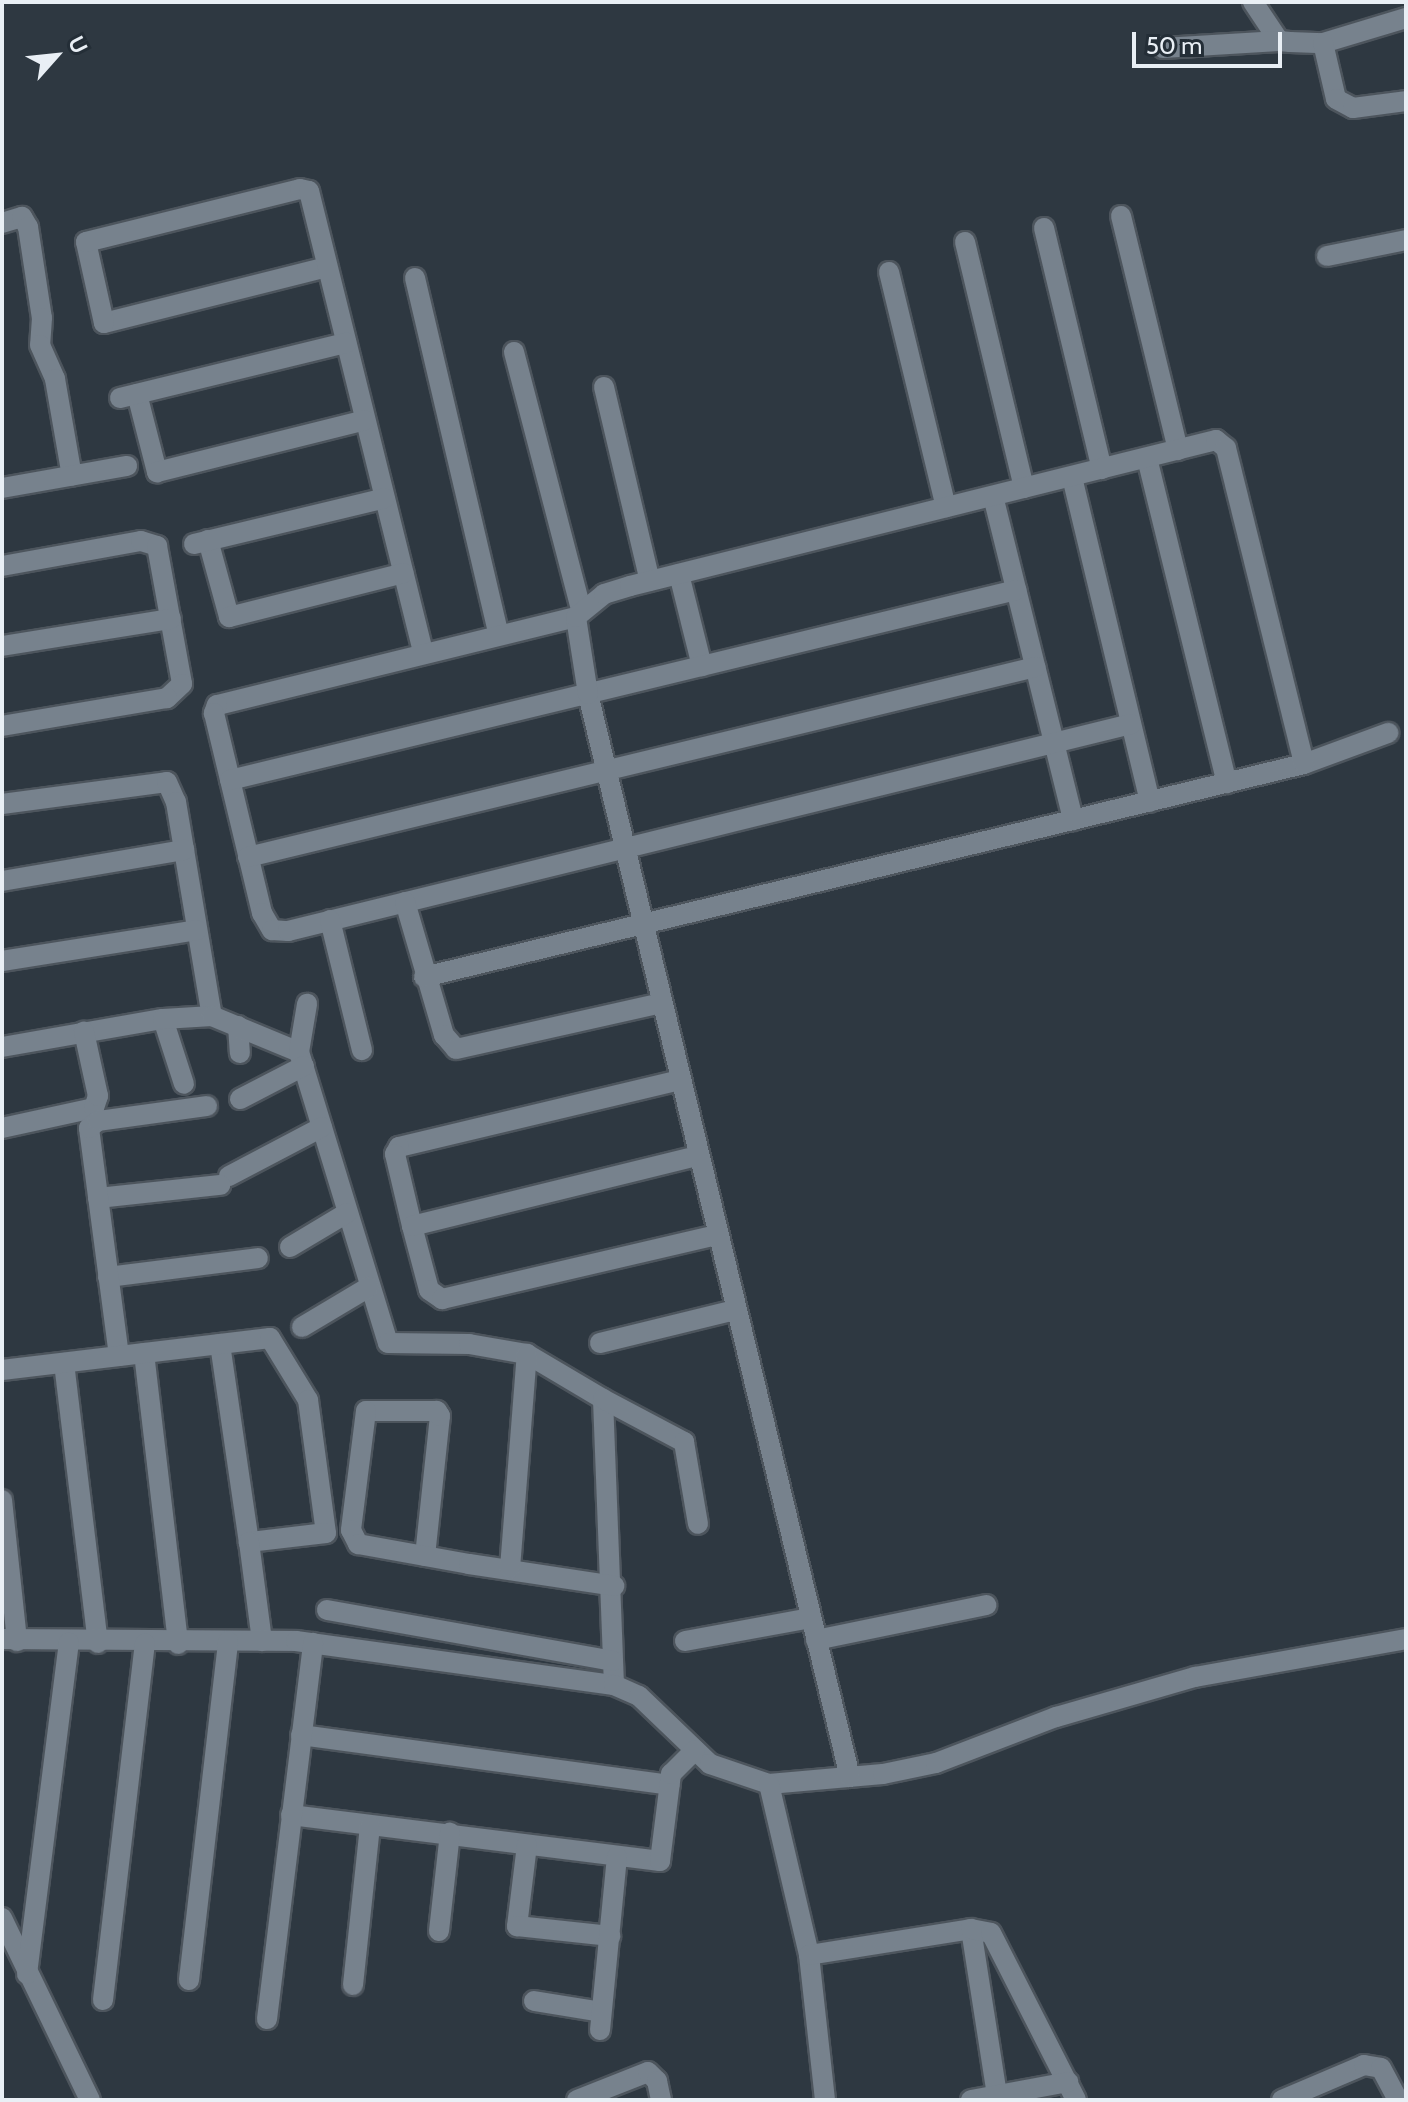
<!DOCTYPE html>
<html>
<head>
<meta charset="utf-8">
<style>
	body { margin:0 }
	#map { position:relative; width:1408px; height:2102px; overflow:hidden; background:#2e3841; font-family:Cabin,sans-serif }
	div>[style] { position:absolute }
	.roads { filter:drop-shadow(2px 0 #4d555d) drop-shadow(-2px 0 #4d555d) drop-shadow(0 2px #4d555d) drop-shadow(0 -2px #4d555d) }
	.minor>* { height:20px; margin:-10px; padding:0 10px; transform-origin:10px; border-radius:10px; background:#77828d }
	span { translate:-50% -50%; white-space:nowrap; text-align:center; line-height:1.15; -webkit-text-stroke:6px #242e37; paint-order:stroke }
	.frame { position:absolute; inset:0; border:4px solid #e9eff5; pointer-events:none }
	.north { position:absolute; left:16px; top:16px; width:80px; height:80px; -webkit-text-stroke:6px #242e37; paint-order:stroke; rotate:63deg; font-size:22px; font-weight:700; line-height:32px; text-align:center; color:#e9eff5 }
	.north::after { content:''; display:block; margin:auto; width:28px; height:36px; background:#e9eff5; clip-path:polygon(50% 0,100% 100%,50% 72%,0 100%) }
	.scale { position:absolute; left:1132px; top:32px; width:150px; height:36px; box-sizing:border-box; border:4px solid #e9eff5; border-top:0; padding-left:10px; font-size:24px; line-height:28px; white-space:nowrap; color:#e9eff5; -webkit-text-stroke:6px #242e37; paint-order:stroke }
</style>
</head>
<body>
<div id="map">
	<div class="roads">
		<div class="minor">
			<div style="left:1253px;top:2px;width:47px;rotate:56.3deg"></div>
			<div style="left:1279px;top:41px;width:11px;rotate:5deg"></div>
			<div style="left:1290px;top:42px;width:33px;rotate:2deg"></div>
			<div style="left:1323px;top:43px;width:87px;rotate:-16.8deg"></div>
			<div style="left:1323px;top:43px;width:57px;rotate:76.9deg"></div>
			<div style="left:1336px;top:99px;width:19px;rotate:28deg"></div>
			<div style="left:1353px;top:108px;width:53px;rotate:-7.5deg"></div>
			<div style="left:1163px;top:48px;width:116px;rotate:-3.5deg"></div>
			<div style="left:1121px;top:216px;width:241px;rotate:76.3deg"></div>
			<div style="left:2px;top:223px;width:21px;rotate:-17deg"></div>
			<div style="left:22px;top:217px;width:12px;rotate:59deg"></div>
			<div style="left:28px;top:227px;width:92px;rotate:81.3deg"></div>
			<div style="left:42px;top:318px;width:27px;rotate:94deg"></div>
			<div style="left:40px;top:345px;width:37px;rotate:66deg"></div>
			<div style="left:55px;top:379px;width:98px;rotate:80.1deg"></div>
			<div style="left:1044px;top:228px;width:248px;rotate:76.5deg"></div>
			<div style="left:965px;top:242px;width:253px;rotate:76.5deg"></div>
			<div style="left:1327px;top:256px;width:81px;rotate:-11.4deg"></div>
			<div style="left:327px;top:267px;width:230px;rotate:165.9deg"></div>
			<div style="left:104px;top:323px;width:83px;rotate:-102.5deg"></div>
			<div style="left:86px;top:242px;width:220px;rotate:-13.9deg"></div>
			<div style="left:300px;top:189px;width:9px;rotate:13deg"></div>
			<div style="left:309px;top:191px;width:474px;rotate:76.1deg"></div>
			<div style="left:889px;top:272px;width:242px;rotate:76.4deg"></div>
			<div style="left:415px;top:278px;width:364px;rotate:76.8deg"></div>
			<div style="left:514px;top:352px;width:266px;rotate:75.4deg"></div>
			<div style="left:604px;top:387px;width:199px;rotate:76.7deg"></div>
			<div style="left:137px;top:394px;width:81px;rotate:75.6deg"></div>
			<div style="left:157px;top:472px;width:214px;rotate:-14deg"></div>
			<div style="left:120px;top:398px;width:233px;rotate:-13.7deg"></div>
			<div style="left:1147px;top:458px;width:335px;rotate:76.2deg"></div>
			<div style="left:1072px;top:477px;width:334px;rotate:76.5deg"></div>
			<div style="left:2px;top:488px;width:127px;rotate:-10deg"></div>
			<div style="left:993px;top:496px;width:334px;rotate:76.1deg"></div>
			<div style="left:208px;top:540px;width:80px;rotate:74.7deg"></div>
			<div style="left:229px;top:617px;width:180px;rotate:-14.1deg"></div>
			<div style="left:194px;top:544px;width:196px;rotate:-13.5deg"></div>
			<div style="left:2px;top:566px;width:141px;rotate:-10.2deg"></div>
			<div style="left:141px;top:541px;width:17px;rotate:17deg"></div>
			<div style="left:157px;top:546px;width:140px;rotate:79.7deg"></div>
			<div style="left:182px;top:684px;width:21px;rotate:137deg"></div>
			<div style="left:167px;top:698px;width:167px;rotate:170.4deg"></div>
			<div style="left:679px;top:574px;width:95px;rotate:76deg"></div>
			<div style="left:576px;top:617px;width:370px;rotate:166.2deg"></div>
			<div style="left:217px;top:705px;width:9px;rotate:111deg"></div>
			<div style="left:214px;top:713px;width:206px;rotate:76.5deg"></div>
			<div style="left:262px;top:913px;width:20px;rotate:60deg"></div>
			<div style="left:272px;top:930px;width:16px;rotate:4deg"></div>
			<div style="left:288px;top:931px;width:868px;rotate:-13.8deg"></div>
			<div style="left:2px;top:646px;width:171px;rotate:-9.1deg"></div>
			<div style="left:230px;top:780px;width:809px;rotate:-13.59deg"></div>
			<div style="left:2px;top:804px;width:166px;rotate:-7.6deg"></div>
			<div style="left:167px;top:782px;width:22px;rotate:66deg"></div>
			<div style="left:176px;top:802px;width:217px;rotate:80.5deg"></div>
			<div style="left:248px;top:857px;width:810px;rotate:-13.57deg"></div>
			<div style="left:2px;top:881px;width:185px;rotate:-9.7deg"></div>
			<div style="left:405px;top:902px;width:139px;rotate:73.7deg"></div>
			<div style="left:444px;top:1035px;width:18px;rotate:49deg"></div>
			<div style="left:456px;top:1049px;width:211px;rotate:-12.6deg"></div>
			<div style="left:330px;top:920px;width:134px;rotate:76.2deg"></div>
			<div style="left:2px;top:961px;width:197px;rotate:-9deg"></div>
			<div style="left:424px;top:977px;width:905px;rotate:-13.61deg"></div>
			<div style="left:1304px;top:764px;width:90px;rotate:-20.3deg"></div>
			<div style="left:163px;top:1019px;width:68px;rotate:72.1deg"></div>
			<div style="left:238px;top:1026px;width:27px;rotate:86deg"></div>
			<div style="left:2px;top:1047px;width:163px;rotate:-9.9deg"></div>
			<div style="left:163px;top:1019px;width:49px;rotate:-3.5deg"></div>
			<div style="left:212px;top:1016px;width:94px;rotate:22.5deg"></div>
			<div style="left:299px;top:1052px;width:304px;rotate:73deg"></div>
			<div style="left:388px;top:1343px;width:81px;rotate:0.7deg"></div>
			<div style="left:469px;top:1344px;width:59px;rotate:9.8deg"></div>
			<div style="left:527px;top:1354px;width:88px;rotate:30.6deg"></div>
			<div style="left:603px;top:1399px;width:286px;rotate:87.8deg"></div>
			<div style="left:299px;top:1052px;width:49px;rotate:-80.5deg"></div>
			<div style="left:680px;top:1080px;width:289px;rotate:166.6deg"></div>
			<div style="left:399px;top:1147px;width:8px;rotate:120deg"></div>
			<div style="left:395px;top:1154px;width:74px;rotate:76.7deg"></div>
			<div style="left:412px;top:1226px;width:66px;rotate:75.1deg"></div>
			<div style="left:429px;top:1290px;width:16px;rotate:35deg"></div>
			<div style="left:442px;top:1299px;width:282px;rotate:-13.1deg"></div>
			<div style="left:240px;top:1099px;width:72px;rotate:-27.3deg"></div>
			<div style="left:2px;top:1128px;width:94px;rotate:-12.3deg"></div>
			<div style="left:94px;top:1108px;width:13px;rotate:-72deg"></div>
			<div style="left:98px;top:1096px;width:66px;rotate:-102.3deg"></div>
			<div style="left:229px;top:1176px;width:105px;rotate:-27.8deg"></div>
			<div style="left:98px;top:1198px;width:123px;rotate:-6.1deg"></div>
			<div style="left:412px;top:1226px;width:294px;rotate:-13.8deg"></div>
			<div style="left:290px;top:1247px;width:66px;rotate:-30.8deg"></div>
			<div style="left:108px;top:1277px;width:151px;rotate:-7.2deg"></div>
			<div style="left:302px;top:1327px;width:78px;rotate:-30.8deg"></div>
			<div style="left:600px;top:1343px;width:139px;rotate:-13.7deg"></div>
			<div style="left:220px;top:1344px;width:200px;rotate:81.7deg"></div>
			<div style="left:144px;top:1353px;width:293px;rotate:83.3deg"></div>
			<div style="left:119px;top:1356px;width:230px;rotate:-97.5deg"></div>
			<div style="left:89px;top:1128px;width:11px;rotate:-38deg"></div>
			<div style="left:98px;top:1121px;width:110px;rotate:-7.8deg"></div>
			<div style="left:64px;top:1363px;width:282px;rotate:83.1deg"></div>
			<div style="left:2px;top:1370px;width:270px;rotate:-6.8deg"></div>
			<div style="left:270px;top:1338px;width:73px;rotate:58.5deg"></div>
			<div style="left:308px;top:1400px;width:134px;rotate:82.3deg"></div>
			<div style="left:326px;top:1533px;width:78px;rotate:173.3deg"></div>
			<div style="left:249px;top:1542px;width:100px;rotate:82.5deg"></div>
			<div style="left:603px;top:1399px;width:92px;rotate:28deg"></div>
			<div style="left:684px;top:1442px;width:83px;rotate:80.3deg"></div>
			<div style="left:2px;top:1500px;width:142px;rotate:83.9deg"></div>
			<div style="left:425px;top:1556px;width:141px;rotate:-83.9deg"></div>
			<div style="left:440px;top:1416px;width:6px;rotate:-121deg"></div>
			<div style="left:437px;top:1411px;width:71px;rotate:180deg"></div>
			<div style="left:366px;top:1411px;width:120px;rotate:97.2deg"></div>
			<div style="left:351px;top:1530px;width:16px;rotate:63deg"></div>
			<div style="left:358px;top:1544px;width:113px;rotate:10.2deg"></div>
			<div style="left:469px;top:1564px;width:147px;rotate:8.6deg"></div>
			<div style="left:510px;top:1568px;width:215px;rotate:-85.5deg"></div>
			<div style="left:327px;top:1610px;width:290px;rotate:10.1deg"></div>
			<div style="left:2px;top:1639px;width:294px;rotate:0.4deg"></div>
			<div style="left:296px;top:1641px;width:321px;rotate:7.9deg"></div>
			<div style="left:614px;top:1685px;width:27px;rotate:24deg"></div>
			<div style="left:639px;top:1696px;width:98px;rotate:43.8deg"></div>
			<div style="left:710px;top:1764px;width:62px;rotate:18.7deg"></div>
			<div style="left:769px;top:1784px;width:114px;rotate:-5deg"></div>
			<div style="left:883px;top:1774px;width:54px;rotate:-11.7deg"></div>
			<div style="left:936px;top:1763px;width:129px;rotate:-21deg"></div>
			<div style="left:1056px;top:1717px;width:145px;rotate:-16.1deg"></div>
			<div style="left:1195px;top:1677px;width:214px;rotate:-10.2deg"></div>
			<div style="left:816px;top:1640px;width:174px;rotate:-11.6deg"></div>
			<div style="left:685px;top:1641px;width:127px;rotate:-10.4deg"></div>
			<div style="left:301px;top:1735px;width:372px;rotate:7.7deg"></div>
			<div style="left:850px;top:1777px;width:1114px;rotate:-103.6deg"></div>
			<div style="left:588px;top:694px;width:78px;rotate:-98.9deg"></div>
			<div style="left:576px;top:617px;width:36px;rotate:-39deg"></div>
			<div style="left:604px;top:594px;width:27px;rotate:-17deg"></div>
			<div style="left:630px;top:586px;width:604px;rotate:-13.99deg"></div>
			<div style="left:1216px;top:440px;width:13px;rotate:39deg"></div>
			<div style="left:1226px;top:448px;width:325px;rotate:76.1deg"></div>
			<div style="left:769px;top:1784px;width:176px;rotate:76.8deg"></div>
			<div style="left:809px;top:1955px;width:146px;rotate:83.7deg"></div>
			<div style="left:291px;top:1815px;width:372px;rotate:7.1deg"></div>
			<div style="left:660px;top:1861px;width:88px;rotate:-82.8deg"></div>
			<div style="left:671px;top:1774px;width:34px;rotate:-45deg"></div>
			<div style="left:527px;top:1845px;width:82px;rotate:97deg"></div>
			<div style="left:517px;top:1926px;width:94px;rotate:6.1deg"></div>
			<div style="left:2px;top:1918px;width:202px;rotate:64.2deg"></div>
			<div style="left:971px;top:1929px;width:168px;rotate:81.1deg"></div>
			<div style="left:439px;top:1931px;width:99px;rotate:-83.6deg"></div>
			<div style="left:809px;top:1955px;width:164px;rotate:-9.1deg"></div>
			<div style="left:971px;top:1929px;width:20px;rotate:11deg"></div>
			<div style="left:991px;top:1933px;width:187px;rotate:63deg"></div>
			<div style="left:27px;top:1974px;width:334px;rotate:-82.8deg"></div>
			<div style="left:189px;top:1980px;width:341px;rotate:-83.4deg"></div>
			<div style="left:353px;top:1985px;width:160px;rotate:-83.9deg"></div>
			<div style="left:103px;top:2000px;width:359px;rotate:-83.3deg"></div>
			<div style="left:534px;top:2001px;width:68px;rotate:9.3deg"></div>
			<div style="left:267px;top:2019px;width:379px;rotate:-83deg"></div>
			<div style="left:600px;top:2030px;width:174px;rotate:-84.4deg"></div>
			<div style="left:577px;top:2100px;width:76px;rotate:-21.5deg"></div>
			<div style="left:648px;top:2072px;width:13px;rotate:45deg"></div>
			<div style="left:657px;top:2081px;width:19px;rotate:78deg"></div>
			<div style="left:971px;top:2100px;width:99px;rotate:-10.5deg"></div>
			<div style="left:1282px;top:2100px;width:89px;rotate:-23.1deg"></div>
			<div style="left:1364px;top:2065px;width:17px;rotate:10deg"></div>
			<div style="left:1381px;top:2068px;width:36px;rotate:62deg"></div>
		</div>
	</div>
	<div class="frame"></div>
	<div class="north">U</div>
	<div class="scale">50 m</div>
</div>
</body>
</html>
